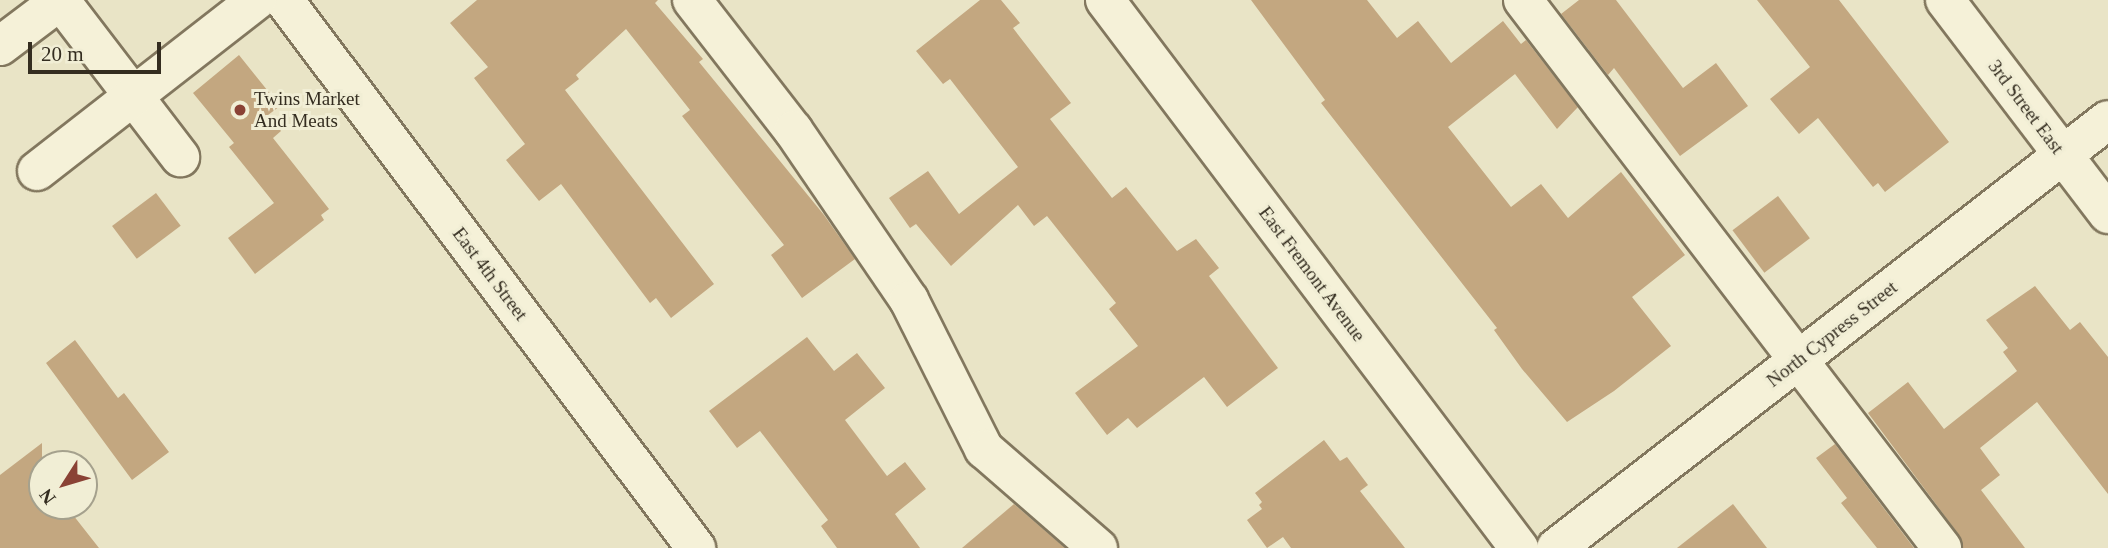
<!DOCTYPE html>
<html>
<head>
<meta charset="utf-8">
<style>
	body { margin:0 }
	#map { position:relative; width:2108px; height:548px; overflow:hidden; background:#e9e4c6; font-family:"Times New Roman",serif }
	div>[style] { position:absolute }
	.building>* { inset:0; background:#c3a780; transform-origin:0 0 }
	.roads { filter:drop-shadow(2px 0 #82775e) drop-shadow(-2px 0 #82775e) drop-shadow(0 2px #82775e) drop-shadow(0 -2px #82775e) }
	.minor>* { height:38px; margin:-19px; padding:0 19px; transform-origin:19px; border-radius:19px; background:#f5f1d8 }
	.dots>* { width:19px; height:19px; translate:-50% -50%; box-sizing:border-box; border:4px solid #f1eed5; border-radius:50% }
	span { translate:-50% -50%; white-space:nowrap; text-align:center; line-height:1.15; -webkit-text-stroke:6px #f1eed5; paint-order:stroke }
	.poi-label { font-size:19px; color:#342d20 }
	.left { translate:0 -50%; text-align:left }
	.street-label { font-size:19px; color:#342d20 }
	.north { position:absolute; left:28px; top:450px; width:70px; height:70px; box-sizing:border-box; background:#f1eed5; border:2px solid #a5a18d; border-radius:50%; rotate:233deg; font-size:19px; font-weight:700; line-height:28px; text-align:center; color:#342d20 }
	.north::after { content:''; display:block; margin:auto; width:24px; height:32px; background:#8a4235; clip-path:polygon(50% 0,100% 100%,50% 72%,0 100%) }
	.scale { position:absolute; left:28px; top:42px; width:133px; height:32px; box-sizing:border-box; border:4px solid #342d20; border-top:0; padding-left:9px; font-size:21px; line-height:24px; white-space:nowrap; color:#342d20; -webkit-text-stroke:5px #f1eed5; paint-order:stroke }
</style>
</head>
<body>
<div id="map">
	<div class="building">
		<div style="clip-path:polygon(477px 0,658px 0,655px 3px,703px 59px,699px 62px,824px 215px,855px 259px,802px 298px,771px 255px,784px 245px,682px 116px,690px 110px,626px 29px,576px 75px,579px 79px,565px 90px,714px 284px,671px 318px,656px 298px,650px 303px,561px 184px,539px 201px,506px 160px,525px 144px,474px 78px,488px 67px,450px 23px)"></div>
		<div style="clip-path:polygon(980px 0,1001px 0,1020px 23px,1013px 28px,1071px 103px,1050px 119px,1112px 198px,1126px 187px,1177px 251px,1196px 239px,1219px 268px,1209px 276px,1278px 368px,1227px 407px,1204px 377px,1137px 428px,1128px 418px,1107px 435px,1075px 393px,1138px 346px,1109px 309px,1116px 303px,1047px 216px,1034px 226px,1018px 205px,951px 266px,916px 224px,910px 228px,889px 198px,928px 171px,959px 214px,1018px 167px,950px 79px,943px 84px,916px 51px)"></div>
		<div style="clip-path:polygon(1251px 0,1367px 0,1397px 38px,1418px 21px,1451px 63px,1503px 21px,1521px 44px,1526px 40px,1578px 107px,1557px 129px,1515px 74px,1448px 127px,1511px 207px,1541px 184px,1568px 218px,1621px 172px,1685px 255px,1632px 297px,1671px 346px,1614px 391px,1567px 422px,1522px 369px,1494px 330px,1497px 328px,1321px 103px,1325px 100px)"></div>
		<div style="clip-path:polygon(1579px 0,1616px 0,1683px 88px,1716px 63px,1748px 106px,1680px 156px,1614px 68px,1608px 75px,1561px 14px)"></div>
		<div style="clip-path:polygon(1757px 0,1839px 0,1949px 142px,1885px 192px,1878px 183px,1873px 187px,1818px 118px,1799px 134px,1770px 99px,1810px 67px)"></div>
		<div style="clip-path:polygon(239px 55px,280px 106px,268px 115px,281px 131px,273px 138px,329px 209px,321px 215px,324px 220px,255px 274px,228px 238px,274px 203px,229px 147px,234px 143px,193px 93px)"></div>
		<div style="left:156px;top:193px;width:41px;height:55px;rotate:53deg"></div>
		<div style="left:1778px;top:196px;width:53px;height:57px;rotate:53deg"></div>
		<div style="clip-path:polygon(2035px 286px,2070px 330px,2080px 322px,2108px 357px,2108px 494px,2037px 402px,1980px 448px,2000px 475px,1981px 490px,2025px 548px,1963px 548px,1959px 535px,1868px 413px,1908px 382px,1944px 429px,2017px 371px,2003px 352px,2008px 348px,1986px 320px)"></div>
		<div style="clip-path:polygon(807px 337px,834px 371px,857px 353px,885px 388px,845px 420px,887px 476px,905px 462px,926px 489px,895px 514px,920px 548px,837px 548px,821px 526px,828px 520px,760px 431px,737px 448px,709px 411px)"></div>
		<div style="clip-path:polygon(75px 340px,118px 398px,124px 393px,169px 452px,132px 480px,46px 363px)"></div>
		<div style="clip-path:polygon(1324px 440px,1340px 461px,1347px 457px,1368px 485px,1360px 491px,1405px 548px,1291px 548px,1283px 537px,1267px 548px,1247px 520px,1262px 509px,1259px 505px,1262px 502px,1255px 493px)"></div>
		<div style="clip-path:polygon(42px 443px,42px 506px,66px 506px,99px 548px,0 548px,0 475px)"></div>
		<div style="clip-path:polygon(1835px 444px,1914px 548px,1877px 548px,1841px 503px,1847px 498px,1816px 458px)"></div>
		<div style="clip-path:polygon(1014px 504px,1065px 548px,962px 548px)"></div>
		<div style="clip-path:polygon(1733px 504px,1767px 548px,1677px 548px)"></div>
	</div>
	<div class="roads">
		<div class="minor">
			<div style="left:60px;top:0;width:198px;rotate:52.6deg"></div>
			<div style="left:284px;top:0;width:686px;rotate:53.06deg"></div>
			<div style="left:692px;top:0;width:165px;rotate:52.2deg"></div>
			<div style="left:793px;top:130px;width:206px;rotate:55.7deg"></div>
			<div style="left:909px;top:300px;width:167px;rotate:63.3deg"></div>
			<div style="left:984px;top:449px;width:151px;rotate:41deg"></div>
			<div style="left:1105px;top:0;width:687px;rotate:52.93deg"></div>
			<div style="left:1523px;top:0;width:690px;rotate:52.6deg"></div>
			<div style="left:1945px;top:0;width:269px;rotate:52.7deg"></div>
			<div style="left:0;top:46px;width:76px;rotate:-37deg"></div>
			<div style="left:37px;top:171px;width:279px;rotate:-37.9deg"></div>
			<div style="left:1556px;top:548px;width:698px;rotate:-37.79deg"></div>
		</div>
	</div>
	<div class="dots">
		<div style="left:240px;top:110px;background:#8a4235"></div>
	</div>
	<div class="poi-label">
		<span class="left" style="left:254px;top:110px">Twins Market<br>And Meats</span>
	</div>
	<div class="street-label">
		<span style="left:2026px;top:107px;rotate:53deg">3rd Street East</span>
		<span style="left:490px;top:274px;rotate:53deg">East 4th Street</span>
		<span style="left:1312px;top:274px;rotate:53deg">East Fremont Avenue</span>
		<span style="left:1832px;top:334px;rotate:-38deg">North Cypress Street</span>
	</div>
	<div class="north">N</div>
	<div class="scale">20 m</div>
</div>
</body>
</html>
